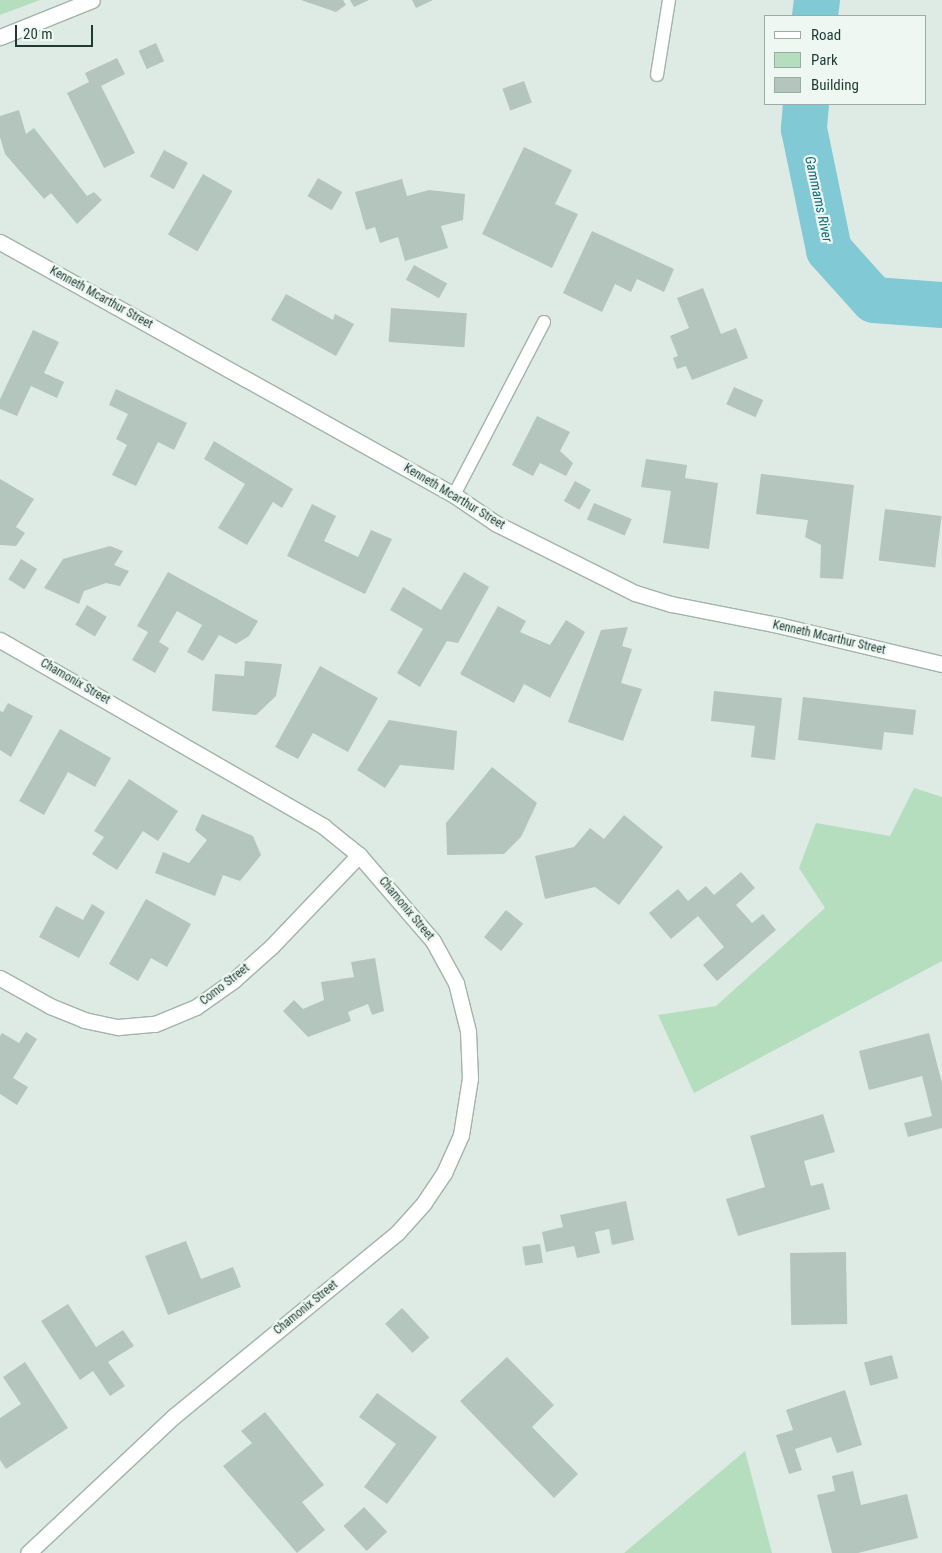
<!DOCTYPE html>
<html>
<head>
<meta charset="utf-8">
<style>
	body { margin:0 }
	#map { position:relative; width:942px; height:1553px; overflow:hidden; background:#deebe4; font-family:"Roboto Condensed",sans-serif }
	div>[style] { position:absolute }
	.green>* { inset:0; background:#b5debf }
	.river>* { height:46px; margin:-23px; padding:0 23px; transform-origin:23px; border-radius:23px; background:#81c9d4 }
	.building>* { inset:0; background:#b3c5bd; transform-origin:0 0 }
	.roads { filter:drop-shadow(1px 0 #a1b3ab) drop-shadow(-1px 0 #a1b3ab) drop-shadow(0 1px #a1b3ab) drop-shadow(0 -1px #a1b3ab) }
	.service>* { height:12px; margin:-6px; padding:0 6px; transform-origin:6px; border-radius:6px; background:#fff }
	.minor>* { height:15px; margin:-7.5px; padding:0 7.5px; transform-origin:7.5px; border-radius:7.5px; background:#fff }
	span { translate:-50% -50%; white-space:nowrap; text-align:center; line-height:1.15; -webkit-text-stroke:4.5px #eef7f2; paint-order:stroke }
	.street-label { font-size:12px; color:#1e3b33 }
	.water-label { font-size:14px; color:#156b7a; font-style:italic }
	.legend { position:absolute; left:764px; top:15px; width:162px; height:90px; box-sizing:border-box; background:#eef7f2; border:1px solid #9baca6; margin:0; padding:6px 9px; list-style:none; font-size:15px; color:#1e3b33 }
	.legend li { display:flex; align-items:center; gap:10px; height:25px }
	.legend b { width:25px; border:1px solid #9baca6 }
	.scale { position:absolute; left:15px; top:25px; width:78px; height:22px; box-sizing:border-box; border:2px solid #1e3b33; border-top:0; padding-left:6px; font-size:15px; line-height:18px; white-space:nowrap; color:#1e3b33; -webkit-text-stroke:4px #eef7f2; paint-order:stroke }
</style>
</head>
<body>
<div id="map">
	<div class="green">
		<div style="clip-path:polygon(0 0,40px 0,0 15px)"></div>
		<div style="clip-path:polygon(914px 788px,942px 797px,942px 961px,694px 1093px,658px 1015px,716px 1006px,825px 908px,799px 868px,816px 823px,890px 836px)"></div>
		<div style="clip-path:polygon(745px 1451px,772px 1553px,624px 1553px)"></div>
	</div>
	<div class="river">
		<div style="left:815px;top:16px;width:16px;rotate:-83deg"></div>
		<div style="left:806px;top:104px;width:25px;rotate:95deg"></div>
		<div style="left:804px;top:129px;width:124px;rotate:78.3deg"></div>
		<div style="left:829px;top:250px;width:67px;rotate:48deg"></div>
		<div style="left:874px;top:300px;width:68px;rotate:4.2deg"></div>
	</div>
	<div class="building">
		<div style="clip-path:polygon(301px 0,343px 0,346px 5px,336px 12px)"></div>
		<div style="clip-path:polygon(350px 0,369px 0,354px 7px)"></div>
		<div style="clip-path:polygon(412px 0,433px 0,416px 8px)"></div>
		<div style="left:156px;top:43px;width:20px;height:19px;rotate:66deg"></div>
		<div style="clip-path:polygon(117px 58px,125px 74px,101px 86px,135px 153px,104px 168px,67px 93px,89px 82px,85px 73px)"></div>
		<div style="left:524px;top:81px;width:23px;height:23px;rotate:70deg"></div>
		<div style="clip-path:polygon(19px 110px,26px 134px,34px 128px,87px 196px,94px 192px,102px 200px,77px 224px,51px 193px,44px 199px,5px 154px,0 137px,0 116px)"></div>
		<div style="clip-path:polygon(524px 147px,572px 170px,555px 204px,578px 214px,552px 268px,482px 234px)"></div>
		<div style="left:164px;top:150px;width:27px;height:30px;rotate:28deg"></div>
		<div style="left:203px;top:174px;width:34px;height:70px;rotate:30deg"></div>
		<div style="left:318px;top:178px;width:28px;height:21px;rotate:30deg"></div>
		<div style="clip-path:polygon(402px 179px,407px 196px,429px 190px,465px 194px,463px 220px,441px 226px,448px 248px,405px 261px,398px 237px,380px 243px,375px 227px,366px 230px,355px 192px)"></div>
		<div style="clip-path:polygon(592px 231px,674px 269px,664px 292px,637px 279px,631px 292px,615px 284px,602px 312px,563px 293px)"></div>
		<div style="left:414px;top:265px;width:38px;height:17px;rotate:29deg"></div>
		<div style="clip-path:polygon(703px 288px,721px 334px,736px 328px,748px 358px,692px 380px,686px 366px,677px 369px,673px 358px,678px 356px,670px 336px,689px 328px,677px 298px)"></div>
		<div style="clip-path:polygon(286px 294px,333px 320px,335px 314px,354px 324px,336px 356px,271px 320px)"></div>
		<div style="left:391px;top:308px;width:76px;height:34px;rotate:4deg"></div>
		<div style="clip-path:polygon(33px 330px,59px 342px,44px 373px,64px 382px,57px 398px,31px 386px,17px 416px,0 409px,0 399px)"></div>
		<div style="left:734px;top:387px;width:32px;height:19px;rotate:24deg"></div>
		<div style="clip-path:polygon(116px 389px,187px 423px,174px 450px,158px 442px,136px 486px,112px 475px,127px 445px,116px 439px,128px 414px,109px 405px)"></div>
		<div style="clip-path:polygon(537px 416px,570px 432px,560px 451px,573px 463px,566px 476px,540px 463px,533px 476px,512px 465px)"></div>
		<div style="clip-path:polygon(214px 441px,293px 489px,282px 508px,273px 502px,247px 545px,218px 528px,245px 484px,204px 459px)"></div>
		<div style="clip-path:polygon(646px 459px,687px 465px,685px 478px,718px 483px,709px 549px,663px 543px,671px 491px,641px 487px)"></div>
		<div style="clip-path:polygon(761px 474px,854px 485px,843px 579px,820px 578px,821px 545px,805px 537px,808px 520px,756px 514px)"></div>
		<div style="clip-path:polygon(0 479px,34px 499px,16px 527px,25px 533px,16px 546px,0 545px)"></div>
		<div style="left:575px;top:481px;width:18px;height:23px;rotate:29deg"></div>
		<div style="left:594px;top:503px;width:41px;height:18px;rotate:23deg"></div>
		<div style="clip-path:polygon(312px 504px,336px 516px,324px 541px,358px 557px,371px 530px,392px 539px,365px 594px,287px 556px)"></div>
		<div style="left:885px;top:509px;width:57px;height:52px;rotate:7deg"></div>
		<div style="clip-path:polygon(110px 546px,123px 551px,114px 565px,129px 571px,120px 586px,106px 583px,84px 591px,79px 604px,44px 588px,63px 559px)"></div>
		<div style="left:21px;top:559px;width:19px;height:24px;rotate:32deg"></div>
		<div style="clip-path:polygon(168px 572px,258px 621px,249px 636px,236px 644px,219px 635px,203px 661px,187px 652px,202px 625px,177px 611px,159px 642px,169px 648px,155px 673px,132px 660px,148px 632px,137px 626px)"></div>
		<div style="clip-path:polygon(464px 572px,489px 587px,458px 643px,447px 641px,420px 687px,397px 673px,423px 629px,390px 610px,403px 587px,441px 610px)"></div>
		<div style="left:87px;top:605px;width:23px;height:23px;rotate:31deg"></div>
		<div style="clip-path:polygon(498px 606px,526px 621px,520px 632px,550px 645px,566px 620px,585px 632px,550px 698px,524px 684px,514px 703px,460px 674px)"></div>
		<div style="clip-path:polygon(628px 627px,622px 646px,632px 649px,621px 683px,642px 689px,623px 741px,568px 722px,601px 630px)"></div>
		<div style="clip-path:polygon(245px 661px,282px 664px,276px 696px,256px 715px,212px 711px,215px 674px,244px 676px)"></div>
		<div style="clip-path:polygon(320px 666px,378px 698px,348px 752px,313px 733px,298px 759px,275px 747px)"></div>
		<div style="clip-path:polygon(714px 691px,782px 698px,775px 760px,751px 757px,755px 726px,711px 721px)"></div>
		<div style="clip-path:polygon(803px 697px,916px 710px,913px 735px,884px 732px,882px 750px,798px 740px)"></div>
		<div style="clip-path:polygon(8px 703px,33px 716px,11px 757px,0 750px,0 711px,3px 712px)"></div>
		<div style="clip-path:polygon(389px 720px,457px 731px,454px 770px,400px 765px,385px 788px,357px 770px)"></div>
		<div style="clip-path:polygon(60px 729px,111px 758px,95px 787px,68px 772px,44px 815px,19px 801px)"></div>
		<div style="clip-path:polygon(492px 767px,537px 803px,521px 837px,504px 854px,447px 855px,446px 823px)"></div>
		<div style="clip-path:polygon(129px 779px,178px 811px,158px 841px,143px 831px,117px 870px,92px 854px,104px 837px,94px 831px)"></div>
		<div style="clip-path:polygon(202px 814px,253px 836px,261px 855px,240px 881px,223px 875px,215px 896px,155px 873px,163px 852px,189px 863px,207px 840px,195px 830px)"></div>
		<div style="clip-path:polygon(624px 815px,663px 847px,619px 905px,595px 887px,545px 899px,535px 856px,574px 847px,590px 828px,604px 839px)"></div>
		<div style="clip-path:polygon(741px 872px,755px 888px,736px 905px,752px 923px,763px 914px,776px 930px,717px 981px,703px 965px,724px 947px,698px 916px,671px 939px,649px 913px,678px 889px,688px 901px,706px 886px,714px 895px)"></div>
		<div style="clip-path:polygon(146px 899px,191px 924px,167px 967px,151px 958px,138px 981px,109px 964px)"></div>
		<div style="clip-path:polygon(92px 904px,105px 912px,79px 958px,39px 937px,56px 906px,83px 920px)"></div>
		<div style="left:506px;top:910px;width:22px;height:35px;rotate:39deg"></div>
		<div style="clip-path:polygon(375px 958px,384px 1011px,372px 1015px,368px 1004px,348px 1012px,351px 1021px,308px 1037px,283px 1011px,294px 1000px,303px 1009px,324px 1000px,321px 982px,354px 977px,351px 962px)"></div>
		<div style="clip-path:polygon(26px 1032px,37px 1039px,13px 1078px,28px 1087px,17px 1105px,0 1094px,0 1036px,2px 1033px,19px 1043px)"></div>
		<div style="clip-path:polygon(929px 1033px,942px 1083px,942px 1128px,908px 1137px,904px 1123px,932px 1116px,922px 1076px,869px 1090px,859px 1051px)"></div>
		<div style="clip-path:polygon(823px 1114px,835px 1152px,804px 1161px,811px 1186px,823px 1183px,830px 1209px,738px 1236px,726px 1199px,765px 1187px,750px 1136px)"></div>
		<div style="clip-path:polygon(626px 1201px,634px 1240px,612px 1245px,609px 1229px,595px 1232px,600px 1253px,577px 1258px,574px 1246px,546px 1252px,542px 1232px,563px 1227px,560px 1215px)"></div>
		<div style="clip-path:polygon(186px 1241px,201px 1279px,233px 1267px,241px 1287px,168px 1315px,145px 1256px)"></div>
		<div style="left:540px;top:1244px;width:19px;height:18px;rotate:81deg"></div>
		<div style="left:846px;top:1252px;width:72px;height:56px;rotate:89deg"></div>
		<div style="clip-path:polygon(68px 1304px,96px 1347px,123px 1330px,134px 1346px,108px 1362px,125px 1386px,110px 1396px,93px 1371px,80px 1380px,41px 1321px)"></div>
		<div style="left:402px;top:1308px;width:40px;height:23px;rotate:47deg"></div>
		<div style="left:892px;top:1355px;width:24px;height:29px;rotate:75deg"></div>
		<div style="clip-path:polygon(507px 1357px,554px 1405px,532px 1427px,578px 1474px,554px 1498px,460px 1401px)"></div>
		<div style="clip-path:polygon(25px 1362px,68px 1428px,6px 1469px,0 1460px,0 1418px,21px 1404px,3px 1377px)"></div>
		<div style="clip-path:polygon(845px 1390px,862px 1445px,837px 1453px,831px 1437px,795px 1449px,802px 1470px,789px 1474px,776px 1435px,793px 1430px,786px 1410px)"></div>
		<div style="clip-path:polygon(377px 1393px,437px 1437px,387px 1504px,364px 1487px,396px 1444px,359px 1417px)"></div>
		<div style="clip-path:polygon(265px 1412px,324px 1485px,302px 1502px,325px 1530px,297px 1553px,223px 1466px,252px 1443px,241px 1431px)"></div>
		<div style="clip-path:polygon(853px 1471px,861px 1505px,907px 1494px,918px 1538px,858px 1553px,832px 1553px,817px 1495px,835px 1491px,832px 1476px)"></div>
		<div style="left:364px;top:1507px;width:34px;height:28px;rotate:47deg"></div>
	</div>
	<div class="roads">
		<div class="service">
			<div style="left:657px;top:75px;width:76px;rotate:-80.9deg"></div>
			<div style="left:454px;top:495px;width:195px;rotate:-62.5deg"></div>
		</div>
		<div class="minor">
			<div style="left:0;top:37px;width:99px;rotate:-21.9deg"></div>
			<div style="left:0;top:242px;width:520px;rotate:29.13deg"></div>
			<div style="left:454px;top:495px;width:50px;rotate:34.3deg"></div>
			<div style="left:495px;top:523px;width:157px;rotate:26.6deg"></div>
			<div style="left:635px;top:593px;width:38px;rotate:17deg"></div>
			<div style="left:671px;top:604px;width:109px;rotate:11.1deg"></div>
			<div style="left:778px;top:625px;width:169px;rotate:13.4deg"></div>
			<div style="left:0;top:640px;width:373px;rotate:29.9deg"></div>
			<div style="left:323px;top:826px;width:46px;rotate:38.9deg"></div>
			<div style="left:359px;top:855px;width:113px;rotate:49.3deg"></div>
			<div style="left:433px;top:941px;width:48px;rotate:61.3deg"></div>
			<div style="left:456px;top:983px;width:49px;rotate:76deg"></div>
			<div style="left:468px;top:1031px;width:47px;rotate:87.6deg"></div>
			<div style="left:470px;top:1078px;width:58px;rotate:99deg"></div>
			<div style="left:461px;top:1135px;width:42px;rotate:114.1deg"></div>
			<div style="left:444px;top:1173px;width:36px;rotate:124deg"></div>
			<div style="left:424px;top:1203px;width:40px;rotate:132deg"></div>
			<div style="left:397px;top:1233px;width:288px;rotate:140.6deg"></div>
			<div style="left:174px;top:1416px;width:200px;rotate:136.8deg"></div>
			<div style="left:0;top:978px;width:57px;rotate:29.2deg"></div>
			<div style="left:50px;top:1006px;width:37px;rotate:22deg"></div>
			<div style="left:84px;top:1020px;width:35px;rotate:12deg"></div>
			<div style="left:118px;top:1027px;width:37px;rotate:-5deg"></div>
			<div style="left:155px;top:1024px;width:44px;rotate:-22.5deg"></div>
			<div style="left:196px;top:1007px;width:47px;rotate:-35.4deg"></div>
			<div style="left:234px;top:980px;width:51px;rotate:-41.8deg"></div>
			<div style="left:272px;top:946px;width:126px;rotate:-46.3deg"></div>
		</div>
	</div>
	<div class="street-label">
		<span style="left:101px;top:298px;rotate:29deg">Kenneth Mcarthur Street</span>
		<span style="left:454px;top:497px;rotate:31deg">Kenneth Mcarthur Street</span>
		<span style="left:829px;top:638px;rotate:13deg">Kenneth Mcarthur Street</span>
		<span style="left:75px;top:682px;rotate:30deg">Chamonix Street</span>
		<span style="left:406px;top:909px;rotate:50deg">Chamonix Street</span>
		<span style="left:225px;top:985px;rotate:-38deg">Como Street</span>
		<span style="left:306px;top:1308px;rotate:-39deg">Chamonix Street</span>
	</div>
	<div class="water-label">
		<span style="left:819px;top:199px;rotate:78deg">Gammams River</span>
	</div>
	<ul class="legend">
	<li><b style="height:6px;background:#fff"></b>Road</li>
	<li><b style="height:14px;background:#b5debf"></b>Park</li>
	<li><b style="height:14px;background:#b3c5bd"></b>Building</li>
	</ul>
	<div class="scale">20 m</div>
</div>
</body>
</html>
